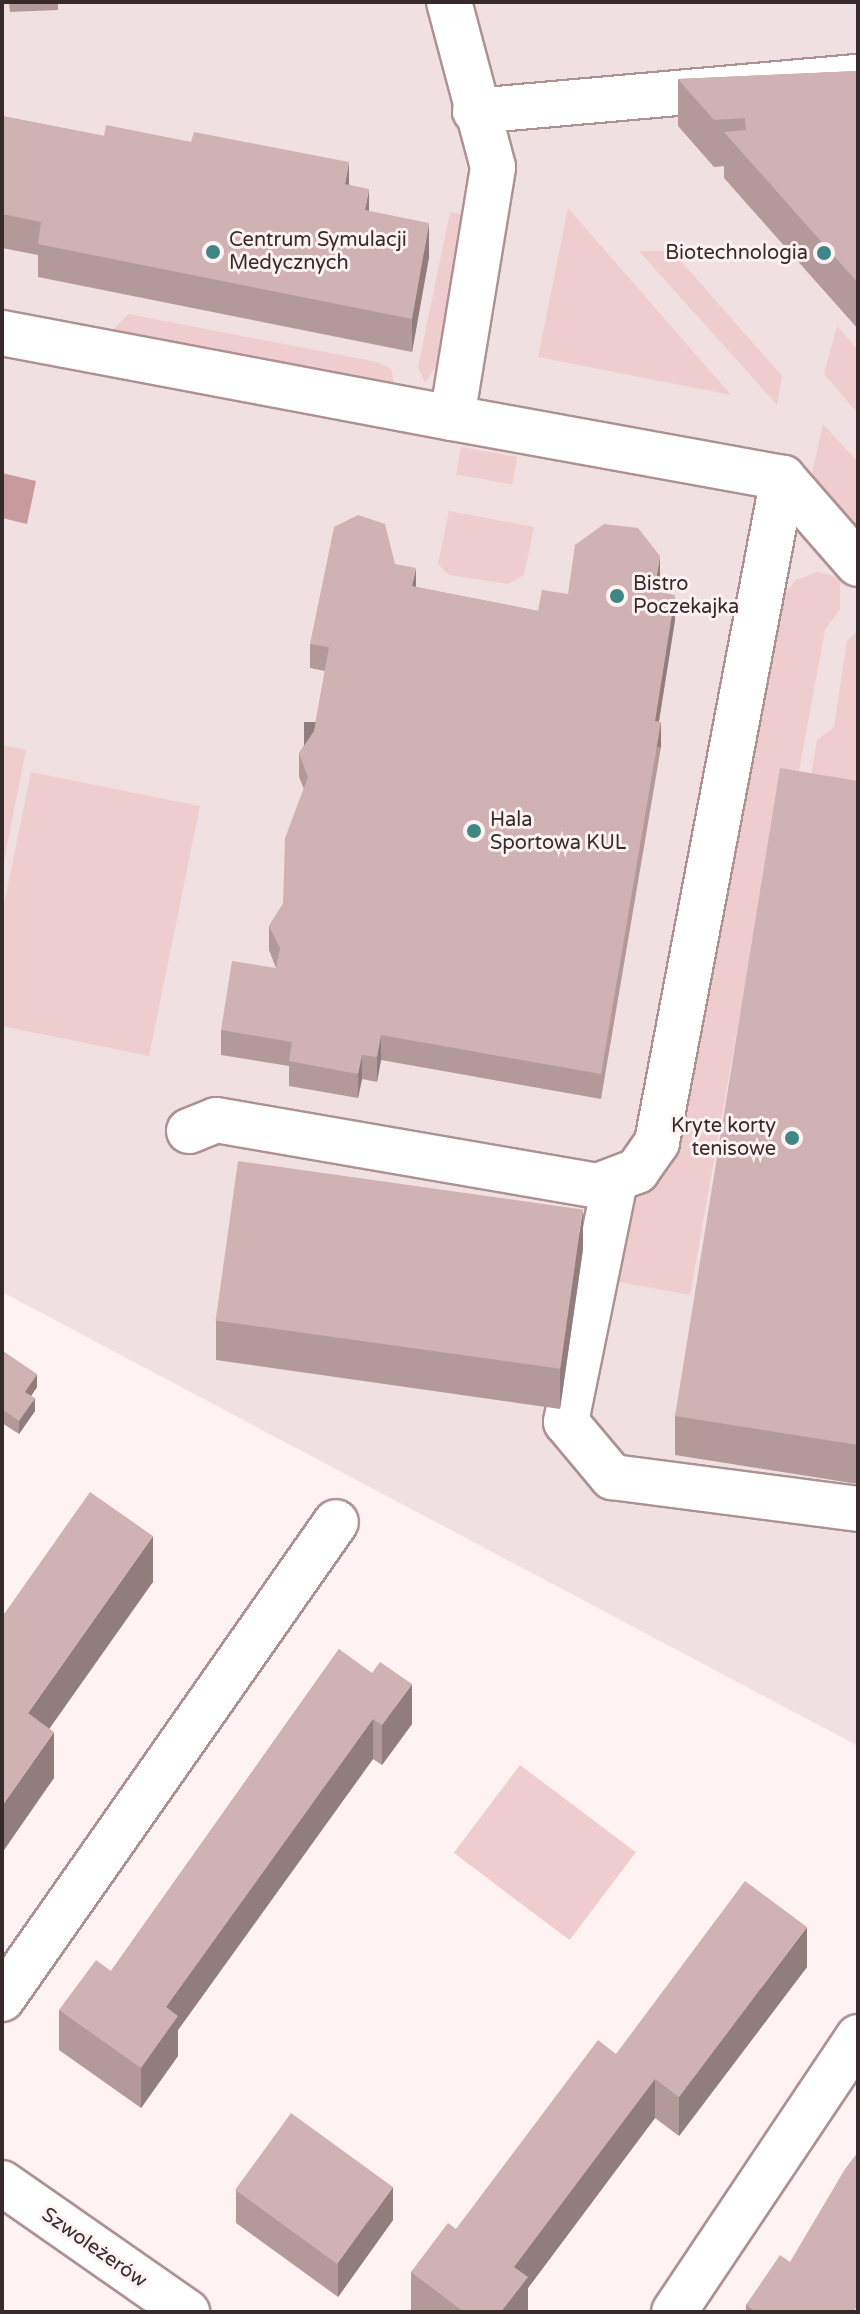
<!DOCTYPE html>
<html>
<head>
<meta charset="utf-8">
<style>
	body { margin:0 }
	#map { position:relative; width:860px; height:2314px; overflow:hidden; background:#fff2f2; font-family:"Varela Round",sans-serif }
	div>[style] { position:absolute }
	.built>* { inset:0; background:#f1e0e1 }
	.green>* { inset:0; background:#efccce; transform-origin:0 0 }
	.water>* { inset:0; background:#c79a9d }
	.roads { filter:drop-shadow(2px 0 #ae9192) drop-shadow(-2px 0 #ae9192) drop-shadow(0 2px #ae9192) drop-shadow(0 -2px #ae9192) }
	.minor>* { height:44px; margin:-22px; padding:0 22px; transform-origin:22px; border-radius:22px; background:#fff }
	.wall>* { inset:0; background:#b4999b }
	.shaded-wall>* { inset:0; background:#927d7e; transform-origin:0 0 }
	.building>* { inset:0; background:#d1b2b4; transform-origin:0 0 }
	.dots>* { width:22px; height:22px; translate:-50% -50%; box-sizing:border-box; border:4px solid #fff2f2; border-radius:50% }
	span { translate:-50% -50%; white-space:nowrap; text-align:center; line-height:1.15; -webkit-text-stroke:6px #fff2f2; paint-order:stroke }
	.poi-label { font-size:20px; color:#362a2a }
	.left { translate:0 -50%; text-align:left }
	.right { translate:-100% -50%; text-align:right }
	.street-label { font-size:20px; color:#362a2a }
	.frame { position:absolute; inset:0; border:4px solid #362a2a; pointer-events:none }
</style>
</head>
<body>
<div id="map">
	<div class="built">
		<div style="clip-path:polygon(2px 2px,858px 2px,858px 1746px,2px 1292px)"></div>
	</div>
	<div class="green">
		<div style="clip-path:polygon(568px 208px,731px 395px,538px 357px)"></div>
		<div style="clip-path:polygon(450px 212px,467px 215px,438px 363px,425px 383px,418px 367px)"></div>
		<div style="clip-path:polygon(639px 251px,672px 251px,782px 376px,777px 405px)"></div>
		<div style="clip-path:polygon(128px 314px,377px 362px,391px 369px,396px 391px,109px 334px)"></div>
		<div style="clip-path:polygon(837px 326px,858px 350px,858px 413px,824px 374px)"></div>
		<div style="clip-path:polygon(823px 424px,858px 462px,858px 531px,811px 478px)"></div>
		<div style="left:461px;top:447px;width:57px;height:28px;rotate:10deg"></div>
		<div style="clip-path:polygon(449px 511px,534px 527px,524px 575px,508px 584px,449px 575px,438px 564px)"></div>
		<div style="clip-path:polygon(817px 572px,840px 578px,840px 609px,825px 630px,793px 803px,778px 800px,690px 1295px,604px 1279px,617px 1200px,674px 1118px,685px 1119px,773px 609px,796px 580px)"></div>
		<div style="clip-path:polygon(858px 630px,858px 784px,811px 776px,817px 740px,834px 727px,847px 641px)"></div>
		<div style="clip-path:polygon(2px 745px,26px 750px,2px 871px)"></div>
		<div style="clip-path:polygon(31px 772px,200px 806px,149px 1056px,2px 1026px,2px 914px)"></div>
		<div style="left:520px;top:1765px;width:145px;height:110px;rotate:37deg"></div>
	</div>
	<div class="water">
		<div style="clip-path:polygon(2px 473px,36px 481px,27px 524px,2px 518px)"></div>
	</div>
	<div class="roads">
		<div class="minor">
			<div style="left:475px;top:111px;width:385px;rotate:-5.1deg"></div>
			<div style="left:2px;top:333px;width:458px;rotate:10.7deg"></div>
			<div style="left:783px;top:478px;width:114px;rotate:48.9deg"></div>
			<div style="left:189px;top:1131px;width:29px;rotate:-22deg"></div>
			<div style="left:216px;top:1120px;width:387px;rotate:9.8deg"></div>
			<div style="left:597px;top:1186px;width:43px;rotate:-20.6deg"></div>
			<div style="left:637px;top:1171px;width:35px;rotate:-55deg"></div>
			<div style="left:657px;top:1142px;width:676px;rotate:-79.26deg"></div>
			<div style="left:783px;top:478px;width:336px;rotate:-169.7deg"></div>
			<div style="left:452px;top:418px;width:254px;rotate:-80.7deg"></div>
			<div style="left:493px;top:167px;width:171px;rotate:-104.9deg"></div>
			<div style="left:615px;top:1181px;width:246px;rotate:101.5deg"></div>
			<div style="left:566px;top:1422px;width:72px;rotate:50.1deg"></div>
			<div style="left:612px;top:1477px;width:248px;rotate:7.4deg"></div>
			<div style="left:2px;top:1999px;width:582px;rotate:-55deg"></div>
			<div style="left:2px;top:2183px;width:226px;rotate:34.9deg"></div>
			<div style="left:674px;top:2312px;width:331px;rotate:-56.2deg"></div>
		</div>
	</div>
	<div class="wall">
		<div style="clip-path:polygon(9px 2px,58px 2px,58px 10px,10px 12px)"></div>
		<div style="clip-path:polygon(858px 71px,858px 329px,724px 178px,724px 166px,714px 167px,678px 126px,678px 79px)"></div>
		<div style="clip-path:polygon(2px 116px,104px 136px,191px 142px,349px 184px,369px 211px,429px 257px,412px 352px,38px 277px,38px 255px,2px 248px)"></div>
		<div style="clip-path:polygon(395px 564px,416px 587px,538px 611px,568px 594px,660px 581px,658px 592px,675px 620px,659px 721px,661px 747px,601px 1099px,381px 1060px,377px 1082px,362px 1079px,358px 1098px,289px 1086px,289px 1066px,221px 1055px,221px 1030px,276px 968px,269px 950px,269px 926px,283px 904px,304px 789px,299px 777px,299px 753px,314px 731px,325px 671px,310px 668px,310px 644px)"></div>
		<div style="clip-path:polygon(858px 781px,858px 1484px,675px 1455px,675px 1416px)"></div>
		<div style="clip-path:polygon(583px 1249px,560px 1409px,216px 1360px,216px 1320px)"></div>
		<div style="clip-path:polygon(2px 1352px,37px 1387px,31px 1396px,35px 1411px,19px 1434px,2px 1423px)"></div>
		<div style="clip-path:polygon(339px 1649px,412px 1724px,382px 1765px,373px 1759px,178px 2030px,178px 2056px,141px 2108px,59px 2050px,59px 2010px,111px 1971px)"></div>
		<div style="clip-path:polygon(807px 1967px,679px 2136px,655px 2118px,528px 2288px,528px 2312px,411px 2312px,411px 2272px,456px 2229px,616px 2054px)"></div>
		<div style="clip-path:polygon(236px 2190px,393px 2220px,338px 2297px,236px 2223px)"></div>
		<div style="clip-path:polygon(790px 2262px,858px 2312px,746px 2312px,746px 2305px)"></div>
	</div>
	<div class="shaded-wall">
		<div style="clip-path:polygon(349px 162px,349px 195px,345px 184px)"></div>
		<div style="clip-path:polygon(369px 189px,369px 222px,365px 210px)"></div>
		<div style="clip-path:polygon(429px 223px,429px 257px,412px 352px,412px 319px)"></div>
		<div style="clip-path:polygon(660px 556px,660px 581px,654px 616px,654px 591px)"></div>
		<div style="clip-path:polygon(416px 568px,416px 593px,412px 586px)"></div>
		<div style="clip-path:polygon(675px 595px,675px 620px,655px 746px,655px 721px)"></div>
		<div style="left:661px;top:722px;width:25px;height:357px;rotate:90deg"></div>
		<div style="clip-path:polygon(381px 1035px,381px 1060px,377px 1082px,377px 1057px)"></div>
		<div style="clip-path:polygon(362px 1055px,362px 1079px,358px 1098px,358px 1074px)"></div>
		<div style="clip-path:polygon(583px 1209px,583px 1249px,560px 1409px,560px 1369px)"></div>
		<div style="clip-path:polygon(37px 1374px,37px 1387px,25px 1405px,25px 1392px)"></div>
		<div style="clip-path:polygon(35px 1398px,35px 1411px,19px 1434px,19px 1421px)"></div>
		<div style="clip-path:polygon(153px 1536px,153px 1582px,28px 1759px,28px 1713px)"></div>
		<div style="clip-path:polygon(412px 1684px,412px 1724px,382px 1765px,382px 1725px)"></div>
		<div style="clip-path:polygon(373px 1719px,373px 1759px,178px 2030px,178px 2056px,141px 2108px,141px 2068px,166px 2007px)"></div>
		<div style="clip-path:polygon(54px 1732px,54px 1778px,2px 1853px,2px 1806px)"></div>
		<div style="clip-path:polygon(807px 1927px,807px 1967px,679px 2136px,679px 2097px)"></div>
		<div style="clip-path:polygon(655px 2079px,655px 2118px,528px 2288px,528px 2312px,501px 2312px,514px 2267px)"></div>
		<div style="clip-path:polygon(393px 2187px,393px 2220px,338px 2297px,338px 2263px)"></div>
	</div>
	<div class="building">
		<div style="clip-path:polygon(858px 71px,858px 283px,724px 132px,746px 130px,745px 118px,714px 120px,678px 79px)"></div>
		<div style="clip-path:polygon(2px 116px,104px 136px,106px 125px,191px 142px,194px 132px,349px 162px,345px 184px,369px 189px,365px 210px,429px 223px,412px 319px,38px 244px,41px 222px,2px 214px)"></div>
		<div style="clip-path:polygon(358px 515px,385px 524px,395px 564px,416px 568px,412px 586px,538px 611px,542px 590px,568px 594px,575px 545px,604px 524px,638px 528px,660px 556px,654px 591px,675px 595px,655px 721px,661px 722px,601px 1074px,381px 1035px,377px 1057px,362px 1055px,358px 1074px,289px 1061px,292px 1042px,221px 1030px,232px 961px,276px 968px,280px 948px,269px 926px,283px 904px,285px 838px,308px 777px,299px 753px,314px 731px,329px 647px,310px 644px,334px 527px)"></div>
		<div style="clip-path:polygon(780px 768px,858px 781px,858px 1445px,675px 1416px)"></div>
		<div style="left:238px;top:1161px;width:348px;height:161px;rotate:8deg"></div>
		<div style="clip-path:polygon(3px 1351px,37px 1374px,25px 1392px,35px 1398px,19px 1421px,2px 1409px,2px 1352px)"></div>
		<div style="clip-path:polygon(90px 1492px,153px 1536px,28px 1713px,54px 1732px,2px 1806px,2px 1617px)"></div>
		<div style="clip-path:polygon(339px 1649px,372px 1673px,380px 1662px,412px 1684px,382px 1725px,373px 1719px,166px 2007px,178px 2016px,141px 2068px,59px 2010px,96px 1960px,111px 1971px)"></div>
		<div style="clip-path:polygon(745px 1881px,807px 1927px,679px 2097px,655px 2079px,514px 2267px,528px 2277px,501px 2312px,464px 2312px,411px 2272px,448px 2223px,456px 2229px,598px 2040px,616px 2054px)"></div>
		<div style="left:291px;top:2113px;width:126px;height:95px;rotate:36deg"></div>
		<div style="clip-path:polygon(858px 2152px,858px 2305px,853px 2312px,756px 2312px,746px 2305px,780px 2255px,790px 2262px,845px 2169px)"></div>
	</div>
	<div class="dots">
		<div style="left:213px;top:252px;background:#3e8786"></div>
		<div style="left:824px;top:253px;background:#3e8786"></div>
		<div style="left:617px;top:596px;background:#3e8786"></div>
		<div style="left:474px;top:831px;background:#3e8786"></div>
		<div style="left:792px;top:1138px;background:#3e8786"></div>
	</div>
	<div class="poi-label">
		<span class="left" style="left:229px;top:252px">Centrum Symulacji<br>Medycznych</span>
		<span class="right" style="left:808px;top:253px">Biotechnologia</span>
		<span class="left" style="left:633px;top:596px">Bistro<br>Poczekajka</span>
		<span class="left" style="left:490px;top:832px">Hala<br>Sportowa KUL</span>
		<span class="right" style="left:776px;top:1138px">Kryte korty<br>tenisowe</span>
	</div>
	<div class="street-label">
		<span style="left:94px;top:2248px;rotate:35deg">Szwoleżerów</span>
	</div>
	<div class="frame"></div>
</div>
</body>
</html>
